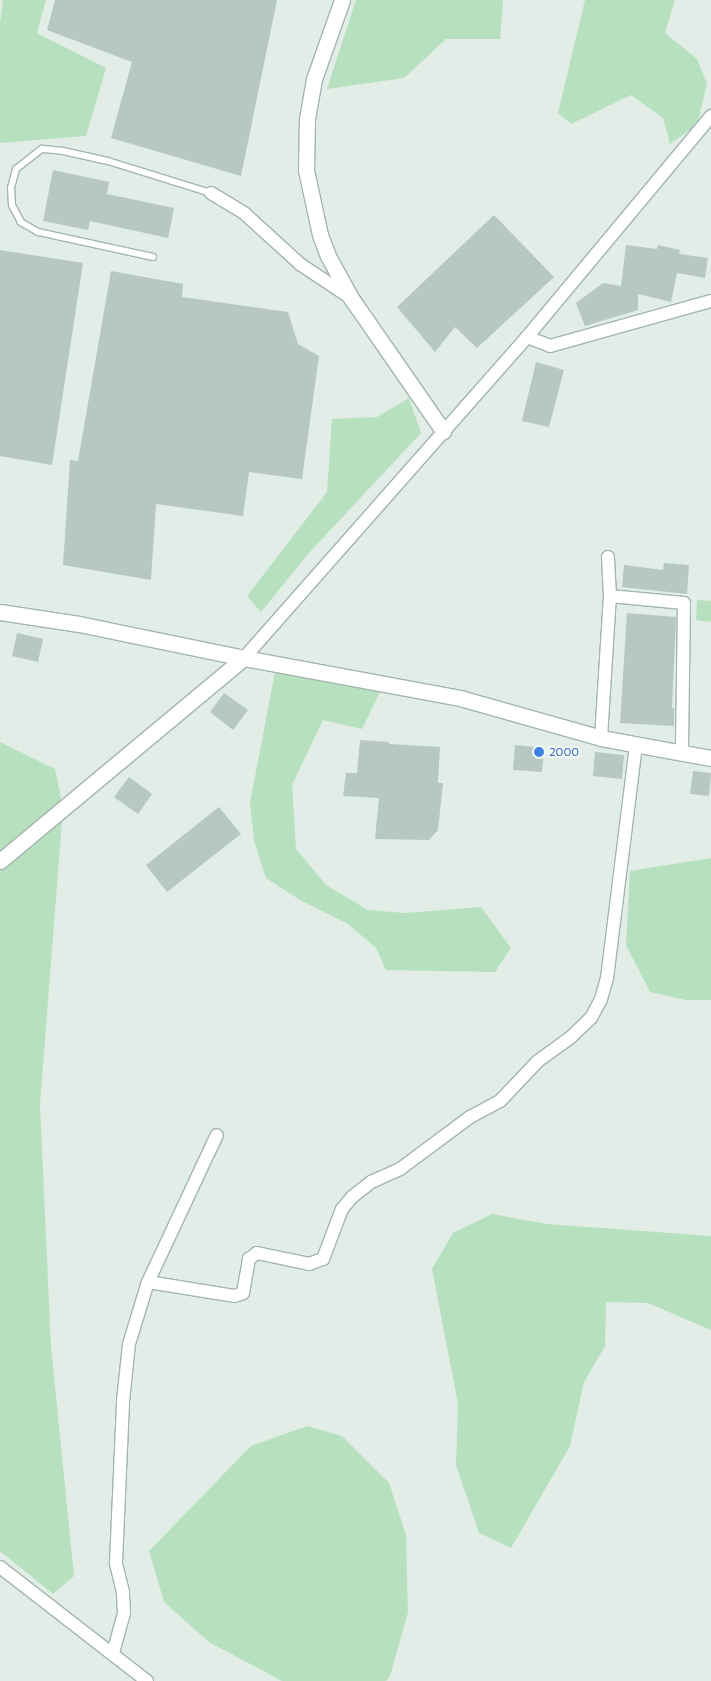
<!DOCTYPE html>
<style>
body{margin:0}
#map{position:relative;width:711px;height:1681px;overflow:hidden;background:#e1ede6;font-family:Commissioner,sans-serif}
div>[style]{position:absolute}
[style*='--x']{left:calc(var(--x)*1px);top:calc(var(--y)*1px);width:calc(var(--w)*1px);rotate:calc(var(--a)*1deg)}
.green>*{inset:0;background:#b7e1be}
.building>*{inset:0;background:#b6c8bf}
.roads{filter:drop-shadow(1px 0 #a3b6ad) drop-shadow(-1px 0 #a3b6ad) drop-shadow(0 1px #a3b6ad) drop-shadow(0 -1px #a3b6ad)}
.service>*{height:6px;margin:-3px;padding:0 3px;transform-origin:3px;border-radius:3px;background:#fff}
.minor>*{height:12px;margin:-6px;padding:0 6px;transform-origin:6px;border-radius:6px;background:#fff}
.tertiary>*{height:15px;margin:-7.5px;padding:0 7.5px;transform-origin:7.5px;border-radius:7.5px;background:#fff}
.dots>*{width:14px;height:14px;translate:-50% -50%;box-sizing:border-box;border:2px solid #f2f9f5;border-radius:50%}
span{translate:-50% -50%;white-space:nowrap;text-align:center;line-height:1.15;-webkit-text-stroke:4.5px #f2f9f5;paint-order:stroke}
.shop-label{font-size:12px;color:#366cbe}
.left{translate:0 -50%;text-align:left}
</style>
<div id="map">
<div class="green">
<div style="clip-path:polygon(3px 0,46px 0,37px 33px,106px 68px,86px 136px,0 143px,0 23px)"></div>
<div style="clip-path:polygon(356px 0,503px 0,500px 39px,446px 39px,404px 78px,327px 89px)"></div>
<div style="clip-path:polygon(585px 0,675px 0,665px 33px,697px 59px,707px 84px,697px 125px,670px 144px,663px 118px,631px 95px,571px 124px,558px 113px)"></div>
<div style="clip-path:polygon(409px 398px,421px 433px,308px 554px,261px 612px,247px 596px,327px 492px,332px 419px,377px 417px)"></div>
<div style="clip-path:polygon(697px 600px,711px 601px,711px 622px,696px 620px)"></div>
<div style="clip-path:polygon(275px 672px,380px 692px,362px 729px,323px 720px,292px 785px,296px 849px,326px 885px,368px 910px,405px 913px,481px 907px,511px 948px,495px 972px,386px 970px,376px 948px,348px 924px,300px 900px,266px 878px,254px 841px,250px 803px)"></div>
<div style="clip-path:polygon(0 742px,55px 769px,63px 808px,40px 1104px,51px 1347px,74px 1576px,53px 1594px,0 1551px)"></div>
<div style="clip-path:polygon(711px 858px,711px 1000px,686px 1000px,650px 992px,626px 945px,630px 871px)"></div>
<div style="clip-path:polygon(492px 1214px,547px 1224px,711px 1236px,711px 1330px,648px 1303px,606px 1302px,605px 1346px,584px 1382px,570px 1446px,511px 1548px,479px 1533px,456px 1465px,458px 1404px,432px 1269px,453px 1233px)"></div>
<div style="clip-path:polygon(307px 1426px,342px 1436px,389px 1483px,406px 1535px,408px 1612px,390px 1676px,386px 1681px,282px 1681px,209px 1642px,164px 1602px,149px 1551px,251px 1446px)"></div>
</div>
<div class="building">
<div style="clip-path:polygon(55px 0,277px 0,241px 176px,111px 138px,132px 62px,47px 30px)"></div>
<div style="clip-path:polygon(53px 170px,109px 182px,107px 194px,174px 208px,168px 238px,90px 221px,88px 230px,43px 221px)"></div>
<div style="clip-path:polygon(494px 215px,554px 277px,477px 348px,455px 327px,435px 352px,397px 307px)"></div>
<div style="clip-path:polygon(626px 245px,657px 249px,658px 245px,680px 250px,679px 254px,708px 258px,705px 278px,677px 273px,671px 302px,638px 294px,638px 310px,585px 326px,576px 303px,603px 283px,621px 286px)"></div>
<div style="clip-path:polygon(0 250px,83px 263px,52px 465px,0 456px)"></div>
<div style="clip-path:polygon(111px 271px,183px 284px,182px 297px,288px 312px,298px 344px,319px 356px,302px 479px,249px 472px,243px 516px,156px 504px,151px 580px,63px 565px,70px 460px,78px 461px)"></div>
<div style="clip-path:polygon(536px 362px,564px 370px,549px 427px,522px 421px)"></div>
<div style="clip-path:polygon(664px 563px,689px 565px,687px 594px,622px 587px,624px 565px,663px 570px)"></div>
<div style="clip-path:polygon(627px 613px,676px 617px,672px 708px,674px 708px,674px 726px,620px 723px)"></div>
<div style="clip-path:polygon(17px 633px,43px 639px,38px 662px,12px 656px)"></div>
<div style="clip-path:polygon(224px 693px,248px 710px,233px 730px,210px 712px)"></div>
<div style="clip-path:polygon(360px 740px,389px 742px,389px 744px,440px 747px,438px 783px,443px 783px,438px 830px,429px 840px,375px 839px,379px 798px,343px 796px,346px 773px,357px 773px)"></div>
<div style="clip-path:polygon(515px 745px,544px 748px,542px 772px,513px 770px)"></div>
<div style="clip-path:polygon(595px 752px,624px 755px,622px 779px,593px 776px)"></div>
<div style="clip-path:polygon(693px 771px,711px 773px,709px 796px,690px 794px)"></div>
<div style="clip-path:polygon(129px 777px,152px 794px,138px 814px,114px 797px)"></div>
<div style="clip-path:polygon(219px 807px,241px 834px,167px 892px,146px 865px)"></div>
</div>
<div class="roads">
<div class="service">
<div style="--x:153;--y:257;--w:118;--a:-167.7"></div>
<div style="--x:38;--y:232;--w:20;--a:-150"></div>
<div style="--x:21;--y:222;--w:19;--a:-118"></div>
<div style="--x:12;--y:205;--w:17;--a:-93"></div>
<div style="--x:11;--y:188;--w:20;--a:-75"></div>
<div style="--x:16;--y:169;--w:33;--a:-38"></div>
<div style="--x:42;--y:149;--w:21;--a:5"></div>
<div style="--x:63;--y:151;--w:46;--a:12.5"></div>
<div style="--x:108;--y:161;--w:108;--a:17.3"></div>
</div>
<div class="minor">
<div style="--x:211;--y:193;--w:39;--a:31"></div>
<div style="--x:244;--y:213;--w:76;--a:42.3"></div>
<div style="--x:300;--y:264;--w:61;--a:33.7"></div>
<div style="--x:527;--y:337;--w:25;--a:21"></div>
<div style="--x:550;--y:346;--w:167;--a:-15.6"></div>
<div style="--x:610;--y:596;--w:74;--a:5.4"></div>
<div style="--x:684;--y:603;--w:149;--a:90.8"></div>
<div style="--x:244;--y:658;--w:428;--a:-48.6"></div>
<div style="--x:527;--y:337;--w:288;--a:-50.2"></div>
<div style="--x:601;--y:738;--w:142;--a:-86.4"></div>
<div style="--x:610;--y:596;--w:39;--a:-93"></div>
<div style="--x:148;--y:1282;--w:87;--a:9.2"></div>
<div style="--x:234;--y:1296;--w:9;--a:-18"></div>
<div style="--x:243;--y:1293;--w:35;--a:-80"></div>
<div style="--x:249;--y:1259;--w:10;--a:-37"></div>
<div style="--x:257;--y:1253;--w:53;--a:11.9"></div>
<div style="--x:309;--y:1264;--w:15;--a:-20"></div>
<div style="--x:323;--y:1259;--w:53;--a:-69.2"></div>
<div style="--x:342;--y:1209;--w:16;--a:-50"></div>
<div style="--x:352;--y:1197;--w:24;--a:-38"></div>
<div style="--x:371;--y:1182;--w:32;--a:-24"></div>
<div style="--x:400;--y:1169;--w:87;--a:-36.6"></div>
<div style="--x:470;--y:1117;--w:34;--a:-28"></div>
<div style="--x:500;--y:1101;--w:55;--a:-46.5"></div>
<div style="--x:538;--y:1061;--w:39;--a:-36"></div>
<div style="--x:570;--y:1038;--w:29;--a:-44"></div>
<div style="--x:591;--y:1018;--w:21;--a:-62"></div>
<div style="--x:601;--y:999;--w:22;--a:-74"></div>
<div style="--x:607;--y:978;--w:234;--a:-82.9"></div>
<div style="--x:0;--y:1567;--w:186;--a:37.8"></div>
<div style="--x:113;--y:1653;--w:41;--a:-74.6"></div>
<div style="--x:124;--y:1613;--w:21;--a:-93"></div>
<div style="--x:123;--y:1592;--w:30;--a:-104"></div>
<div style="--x:116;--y:1563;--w:162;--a:-87.5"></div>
<div style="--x:123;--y:1401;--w:57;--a:-84"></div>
<div style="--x:129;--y:1344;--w:65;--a:-73"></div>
<div style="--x:148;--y:1282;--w:162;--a:-64.9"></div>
</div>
<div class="tertiary">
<div style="--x:342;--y:0;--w:84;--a:109.5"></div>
<div style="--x:314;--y:79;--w:40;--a:100"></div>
<div style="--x:307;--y:118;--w:52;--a:91.1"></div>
<div style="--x:306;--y:170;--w:66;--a:77.8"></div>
<div style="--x:320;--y:235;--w:22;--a:69"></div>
<div style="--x:328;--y:256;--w:48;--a:61.3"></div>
<div style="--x:351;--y:298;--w:162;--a:55.3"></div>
<div style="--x:0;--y:612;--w:80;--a:8.6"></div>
<div style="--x:79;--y:624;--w:168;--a:11.6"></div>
<div style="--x:244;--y:658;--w:220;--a:10.5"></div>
<div style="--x:460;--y:698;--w:147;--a:15.8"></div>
<div style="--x:601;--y:738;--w:112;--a:10.3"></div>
<div style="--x:0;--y:861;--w:317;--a:-39.8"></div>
</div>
</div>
<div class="dots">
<div style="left:539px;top:752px;background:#3f7fe0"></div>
</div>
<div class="shop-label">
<span class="left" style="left:549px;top:752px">2000</span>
</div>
</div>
